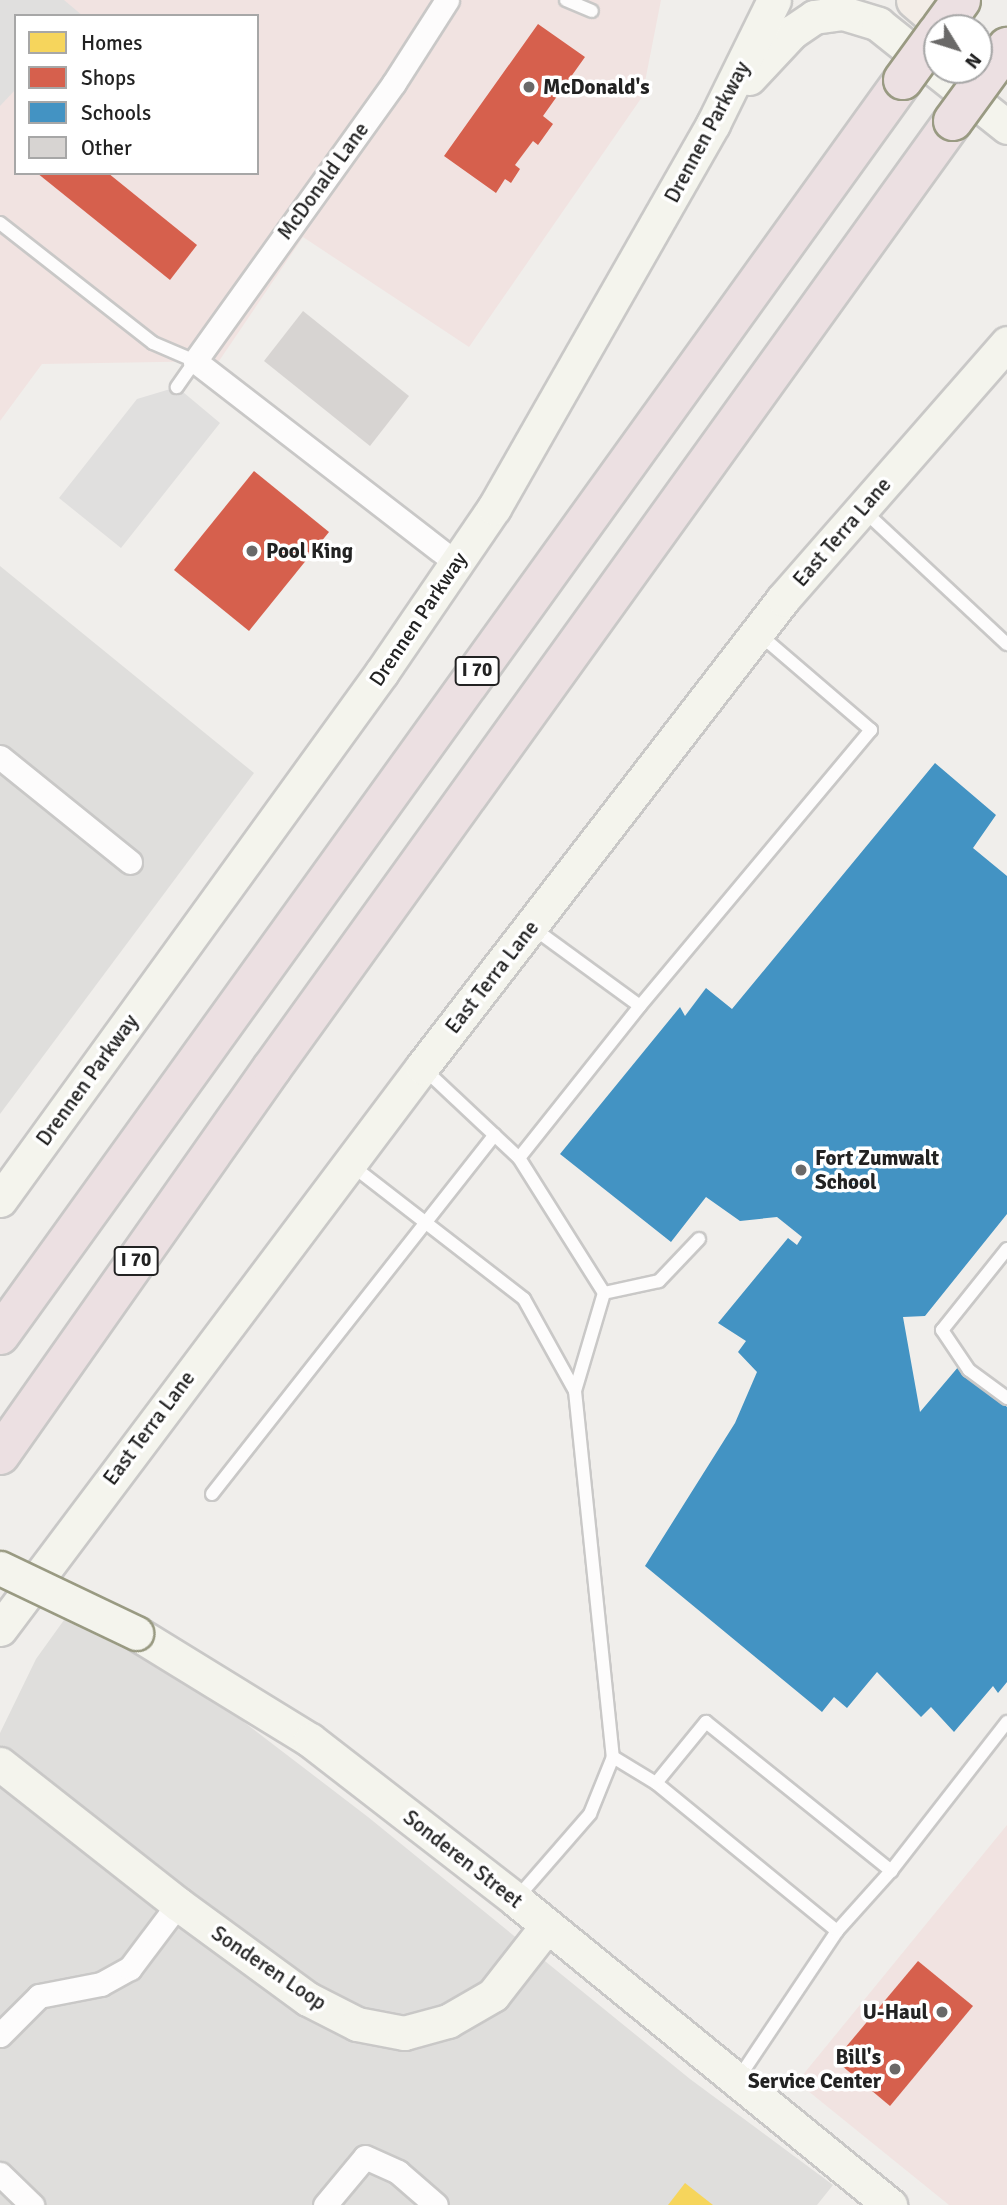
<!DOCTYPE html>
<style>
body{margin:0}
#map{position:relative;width:1007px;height:2205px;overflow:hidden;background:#f0eeeb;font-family:Signika,sans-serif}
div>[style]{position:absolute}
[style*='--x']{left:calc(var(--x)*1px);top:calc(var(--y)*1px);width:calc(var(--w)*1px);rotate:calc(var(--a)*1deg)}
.residential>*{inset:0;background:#dfdedc}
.commercial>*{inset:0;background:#f1e3e1}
.parking>*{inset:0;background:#e0dfde}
.homes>*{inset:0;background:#f6d55c}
.shops>*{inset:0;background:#d6604d}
.schools>*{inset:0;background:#4393c3}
.building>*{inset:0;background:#d7d4d2}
.roads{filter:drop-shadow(2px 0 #c9c8c7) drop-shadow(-2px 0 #c9c8c7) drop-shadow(0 2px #c9c8c7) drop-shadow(0 -2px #c9c8c7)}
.lane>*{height:12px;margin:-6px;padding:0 6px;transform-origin:6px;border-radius:6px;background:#fdfcfc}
.street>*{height:23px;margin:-11.5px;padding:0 11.5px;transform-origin:11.5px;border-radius:11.5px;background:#fdfcfc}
.secondary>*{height:33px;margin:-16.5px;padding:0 16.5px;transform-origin:16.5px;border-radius:16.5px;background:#f4f4ed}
.primary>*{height:37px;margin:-18.5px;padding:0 18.5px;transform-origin:18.5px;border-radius:18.5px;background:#f3ede7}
.highway>*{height:38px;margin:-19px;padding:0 19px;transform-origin:19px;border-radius:19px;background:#ece0e2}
.bridges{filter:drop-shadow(2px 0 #999a82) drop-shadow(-2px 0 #999a82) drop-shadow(0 2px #999a82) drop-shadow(0 -2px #999a82)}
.secondary-bridge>*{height:33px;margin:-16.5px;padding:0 16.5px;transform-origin:16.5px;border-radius:16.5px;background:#f4f4ed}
.highway-bridge>*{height:38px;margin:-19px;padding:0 19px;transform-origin:19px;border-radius:19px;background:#ece0e2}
.dots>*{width:19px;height:19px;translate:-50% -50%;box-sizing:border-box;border:4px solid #fff;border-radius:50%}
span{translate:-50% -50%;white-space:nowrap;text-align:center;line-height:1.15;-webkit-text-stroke:7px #fff;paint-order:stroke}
.shield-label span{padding:2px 5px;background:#fff;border:2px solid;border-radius:5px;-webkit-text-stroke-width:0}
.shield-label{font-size:19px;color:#222;font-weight:700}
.poi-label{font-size:21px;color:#222;font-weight:700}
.left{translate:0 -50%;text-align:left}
.right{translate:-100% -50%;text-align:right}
.street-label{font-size:21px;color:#222}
.legend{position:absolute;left:14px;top:14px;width:245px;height:161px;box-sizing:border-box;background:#fff;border:2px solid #a7a7a7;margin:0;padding:9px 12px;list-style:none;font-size:21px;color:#222}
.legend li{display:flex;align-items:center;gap:14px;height:35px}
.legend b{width:35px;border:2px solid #a7a7a7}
.north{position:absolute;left:923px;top:14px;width:70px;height:70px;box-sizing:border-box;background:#fff;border:2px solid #a7a7a7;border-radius:50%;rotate:128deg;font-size:19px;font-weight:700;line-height:28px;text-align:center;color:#222}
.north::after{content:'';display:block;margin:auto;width:24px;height:32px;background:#6a6968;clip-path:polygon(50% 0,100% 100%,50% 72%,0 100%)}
</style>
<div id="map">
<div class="residential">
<div style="clip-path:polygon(0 566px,254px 773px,0 1114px)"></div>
<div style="clip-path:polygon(64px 1620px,142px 1657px,227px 1709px,368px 1817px,690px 2079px,833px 2185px,817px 2205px,0 2205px,0 1733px,36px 1659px)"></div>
</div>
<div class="commercial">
<div style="clip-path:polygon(evenodd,0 0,661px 0,642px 97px,469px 347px,303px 237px,219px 361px,42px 364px,0 421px,0 0,16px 16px,257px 16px,257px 173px,16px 173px,16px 16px)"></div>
<div style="clip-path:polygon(1007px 1825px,1007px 2205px,949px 2205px,797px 2082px)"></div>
</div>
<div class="parking">
<div style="clip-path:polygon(0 0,64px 0,83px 16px,16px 16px,16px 89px,0 106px)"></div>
<div style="clip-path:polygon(177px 387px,220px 423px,121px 548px,59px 498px,137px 399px)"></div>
</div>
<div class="homes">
<div style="clip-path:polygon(685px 2183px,713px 2205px,668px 2205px)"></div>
</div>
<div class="shops">
<div style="clip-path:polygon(538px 24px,585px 57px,543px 116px,553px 124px,538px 145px,533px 141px,515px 165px,520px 169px,511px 183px,505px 179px,496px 193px,444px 156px)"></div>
<div style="clip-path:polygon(37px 173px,108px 173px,197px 245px,170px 280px)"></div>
<div style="clip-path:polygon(254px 471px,329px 532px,249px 631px,174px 570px)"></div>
<div style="clip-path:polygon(918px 1961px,973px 2006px,890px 2106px,835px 2060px)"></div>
</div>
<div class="schools">
<div style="clip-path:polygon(935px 763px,996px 815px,973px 848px,1007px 876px,1007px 1214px,925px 1316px,903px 1317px,920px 1412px,959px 1366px,1007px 1407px,1007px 1682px,998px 1693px,993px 1686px,954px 1732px,931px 1707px,921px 1717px,877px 1672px,847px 1708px,834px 1697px,822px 1712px,645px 1566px,735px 1423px,757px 1372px,738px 1352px,746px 1341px,718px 1323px,788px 1238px,797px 1245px,802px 1237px,777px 1217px,740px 1221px,706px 1197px,671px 1242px,560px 1154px,680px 1007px,685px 1016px,706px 988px,732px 1009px)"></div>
</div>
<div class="building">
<div style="clip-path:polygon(303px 311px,409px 396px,370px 446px,264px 361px)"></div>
</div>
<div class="roads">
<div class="lane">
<div style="--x:566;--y:0;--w:28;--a:23"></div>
<div style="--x:0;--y:223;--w:194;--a:38.1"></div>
<div style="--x:153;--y:343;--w:46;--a:23.2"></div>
<div style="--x:195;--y:361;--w:32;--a:125"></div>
<div style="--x:862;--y:509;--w:198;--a:43"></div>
<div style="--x:533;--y:928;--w:132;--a:36.1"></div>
<div style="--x:422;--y:1067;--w:133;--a:43.2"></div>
<div style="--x:519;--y:1158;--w:160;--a:57.8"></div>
<div style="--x:604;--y:1293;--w:102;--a:106.5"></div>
<div style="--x:519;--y:1158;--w:194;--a:-51.5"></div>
<div style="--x:640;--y:1006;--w:360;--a:-50.1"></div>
<div style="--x:871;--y:730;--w:149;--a:-139.4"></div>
<div style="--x:350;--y:1164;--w:220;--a:37.8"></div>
<div style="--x:524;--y:1299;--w:105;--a:61"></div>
<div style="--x:575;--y:1391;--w:368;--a:84.1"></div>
<div style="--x:613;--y:1757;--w:61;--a:112"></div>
<div style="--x:590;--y:1814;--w:113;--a:131"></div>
<div style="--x:1007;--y:1249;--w:104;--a:128.7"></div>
<div style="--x:942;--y:1330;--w:48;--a:56"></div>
<div style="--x:969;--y:1370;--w:47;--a:36.4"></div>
<div style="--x:604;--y:1293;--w:56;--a:-12.3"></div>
<div style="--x:659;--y:1281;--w:58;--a:-46.4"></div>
<div style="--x:212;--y:1494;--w:457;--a:-51.8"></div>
<div style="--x:613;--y:1757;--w:50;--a:31.2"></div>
<div style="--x:656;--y:1783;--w:234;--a:39.3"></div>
<div style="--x:656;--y:1783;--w:79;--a:-50.7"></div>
<div style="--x:706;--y:1722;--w:238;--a:38.8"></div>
<div style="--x:738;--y:2079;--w:178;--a:-56.2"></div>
<div style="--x:837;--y:1931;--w:81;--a:-48"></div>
<div style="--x:891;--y:1871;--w:189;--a:-52.1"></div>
</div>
<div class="street">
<div style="--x:447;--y:0;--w:98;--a:122.6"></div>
<div style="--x:394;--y:83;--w:342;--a:125.6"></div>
<div style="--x:195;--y:361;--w:330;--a:37.7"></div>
<div style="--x:0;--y:757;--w:167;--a:38.9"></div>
<div style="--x:0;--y:2035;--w:55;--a:-45"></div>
<div style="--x:39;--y:1996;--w:63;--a:-11"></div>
<div style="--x:101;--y:1984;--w:33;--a:-29"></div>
<div style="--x:130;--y:1968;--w:80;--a:-53.1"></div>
<div style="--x:0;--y:2174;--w:45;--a:44.1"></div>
<div style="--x:325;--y:2205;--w:62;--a:-50.2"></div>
<div style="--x:365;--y:2157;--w:36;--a:24"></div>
<div style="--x:398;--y:2172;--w:50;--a:41"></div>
</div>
<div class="secondary">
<div style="--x:749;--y:78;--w:63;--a:-46.9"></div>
<div style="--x:792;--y:32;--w:27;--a:-34"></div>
<div style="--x:814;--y:17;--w:29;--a:-8"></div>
<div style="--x:843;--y:13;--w:37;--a:17"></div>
<div style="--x:878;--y:24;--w:165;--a:38.6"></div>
<div style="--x:0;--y:1200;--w:652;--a:-54.11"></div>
<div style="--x:382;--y:672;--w:199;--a:-55.7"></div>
<div style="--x:494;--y:508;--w:442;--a:-60.3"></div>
<div style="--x:713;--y:124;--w:138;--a:-63.8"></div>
<div style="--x:0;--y:1629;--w:703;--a:-53.1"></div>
<div style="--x:422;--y:1067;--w:591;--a:-52.35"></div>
<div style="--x:783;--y:599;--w:340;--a:-48.8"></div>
<div style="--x:136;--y:1633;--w:204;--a:31.6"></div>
<div style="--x:310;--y:1740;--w:261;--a:37.8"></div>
<div style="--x:516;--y:1900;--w:483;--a:39.2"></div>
<div style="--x:0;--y:1764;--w:226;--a:38.2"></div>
<div style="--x:178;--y:1904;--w:161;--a:36.2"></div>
<div style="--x:308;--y:1999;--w:55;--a:27"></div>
<div style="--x:357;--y:2024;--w:48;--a:10.8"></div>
<div style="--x:404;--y:2033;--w:46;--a:-15.3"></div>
<div style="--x:448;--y:2021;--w:52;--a:-30"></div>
<div style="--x:493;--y:1995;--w:88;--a:-52"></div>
</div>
<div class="primary">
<div style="--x:915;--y:0;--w:43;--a:40.3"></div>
</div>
<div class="highway">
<div style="--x:0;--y:1335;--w:1546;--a:-54.26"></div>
<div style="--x:0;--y:1455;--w:473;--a:-54.9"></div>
<div style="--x:272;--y:1068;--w:1166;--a:-54.28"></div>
</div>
</div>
<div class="bridges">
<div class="secondary-bridge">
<div style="--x:0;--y:1568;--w:151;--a:25.5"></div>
</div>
<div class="highway-bridge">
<div style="--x:941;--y:28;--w:34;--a:-54"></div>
<div style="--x:903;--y:80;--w:58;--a:-54.1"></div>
<div style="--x:953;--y:121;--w:92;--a:-53.9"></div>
</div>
</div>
<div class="dots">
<div style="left:529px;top:87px;background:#6a6968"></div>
<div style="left:252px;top:551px;background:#6a6968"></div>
<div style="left:801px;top:1170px;background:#6a6968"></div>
<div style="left:942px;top:2012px;background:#6a6968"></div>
<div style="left:895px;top:2069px;background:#6a6968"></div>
</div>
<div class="shield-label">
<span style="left:477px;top:671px">I 70</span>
<span style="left:136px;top:1261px">I 70</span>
</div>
<div class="poi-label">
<span class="left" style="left:543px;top:87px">McDonald's</span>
<span class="left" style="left:266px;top:551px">Pool King</span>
<span class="left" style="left:815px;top:1170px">Fort Zumwalt<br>School</span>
<span class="right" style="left:928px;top:2012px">U-Haul</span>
<span class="right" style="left:881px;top:2069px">Bill's<br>Service Center</span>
</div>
<div class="street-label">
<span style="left:707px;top:132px;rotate:-62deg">Drennen Parkway</span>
<span style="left:323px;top:181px;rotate:-54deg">McDonald Lane</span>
<span style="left:842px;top:532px;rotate:-49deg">East Terra Lane</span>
<span style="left:418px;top:619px;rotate:-56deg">Drennen Parkway</span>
<span style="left:492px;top:977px;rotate:-52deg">East Terra Lane</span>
<span style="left:87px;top:1080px;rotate:-54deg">Drennen Parkway</span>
<span style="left:149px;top:1428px;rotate:-53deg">East Terra Lane</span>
<span style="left:463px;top:1859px;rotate:38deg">Sonderen Street</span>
<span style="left:269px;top:1968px;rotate:34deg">Sonderen Loop</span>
</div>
<ul class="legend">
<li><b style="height:19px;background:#f6d55c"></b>Homes</li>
<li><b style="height:19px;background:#d6604d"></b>Shops</li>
<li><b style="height:19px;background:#4393c3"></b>Schools</li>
<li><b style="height:19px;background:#d7d4d2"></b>Other</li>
</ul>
<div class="north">N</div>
</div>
